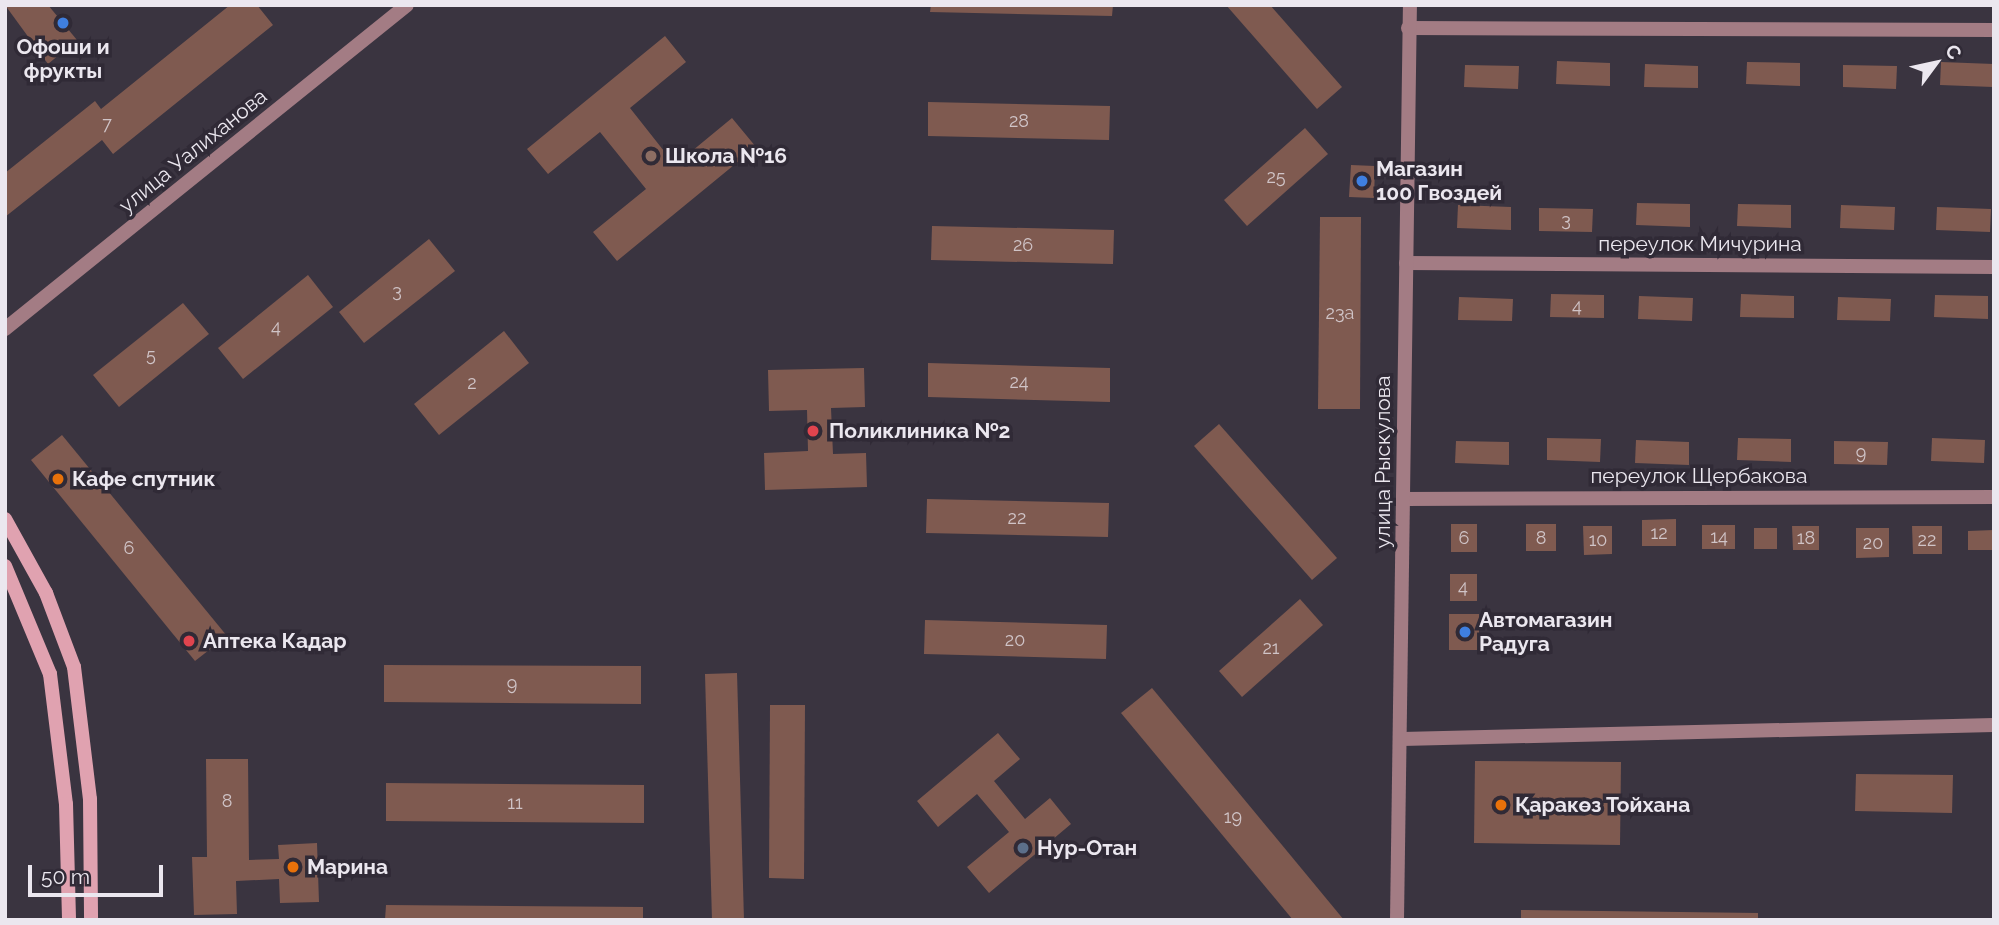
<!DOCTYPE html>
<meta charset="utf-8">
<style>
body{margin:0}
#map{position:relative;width:1999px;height:925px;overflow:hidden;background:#3a3440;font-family:Raleway,sans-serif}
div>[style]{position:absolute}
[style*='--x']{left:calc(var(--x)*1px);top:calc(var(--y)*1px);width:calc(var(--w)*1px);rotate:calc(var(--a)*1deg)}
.building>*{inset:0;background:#7f5a50}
.minor>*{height:14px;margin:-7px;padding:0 7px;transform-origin:7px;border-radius:7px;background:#a37c84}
.tertiary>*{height:14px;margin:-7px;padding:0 7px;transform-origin:7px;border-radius:7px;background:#a37c84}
.secondary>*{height:14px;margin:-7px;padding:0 7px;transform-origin:7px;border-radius:7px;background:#e0a2b0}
.dots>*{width:19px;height:19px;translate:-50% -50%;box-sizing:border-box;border:4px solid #302a36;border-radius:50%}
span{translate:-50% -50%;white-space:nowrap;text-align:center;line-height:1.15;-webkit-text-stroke:7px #302a36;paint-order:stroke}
.number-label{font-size:18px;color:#d0c4c7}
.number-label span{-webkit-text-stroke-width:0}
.poi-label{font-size:21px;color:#ebe7ef;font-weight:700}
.left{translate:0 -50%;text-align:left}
.street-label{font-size:21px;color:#ebe7ef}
.frame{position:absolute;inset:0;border:7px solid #ebe7ef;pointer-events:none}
.north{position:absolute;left:1901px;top:28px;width:70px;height:70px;-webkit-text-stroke:5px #302a36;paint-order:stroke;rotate:57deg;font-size:19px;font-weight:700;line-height:28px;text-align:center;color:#ebe7ef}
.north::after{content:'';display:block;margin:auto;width:24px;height:32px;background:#ebe7ef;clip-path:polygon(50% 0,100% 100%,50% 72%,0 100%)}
.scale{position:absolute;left:28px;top:865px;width:135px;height:32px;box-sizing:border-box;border:4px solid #ebe7ef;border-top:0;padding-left:9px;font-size:21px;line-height:24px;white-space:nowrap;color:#ebe7ef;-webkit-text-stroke:5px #302a36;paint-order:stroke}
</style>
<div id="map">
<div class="building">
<div style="clip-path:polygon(5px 5px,48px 5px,77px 40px,48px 64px)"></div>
<div style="clip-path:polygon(230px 5px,257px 5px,273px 25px,113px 154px,102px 140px,5px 217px,5px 173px,95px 101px,101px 109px)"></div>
<div style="clip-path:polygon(931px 5px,1113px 5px,1112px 16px,930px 12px)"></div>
<div style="clip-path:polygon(1226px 5px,1270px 5px,1342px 87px,1317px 109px)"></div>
<div style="clip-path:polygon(665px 36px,686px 62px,630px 108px,675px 165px,732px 118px,756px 147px,617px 261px,593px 232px,646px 189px,600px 132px,548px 174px,527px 149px)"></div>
<div style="clip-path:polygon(1557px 61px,1610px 63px,1610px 86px,1556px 84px)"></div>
<div style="clip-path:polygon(1747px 62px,1800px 63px,1800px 86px,1746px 84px)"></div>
<div style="clip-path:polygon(1941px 62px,1994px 64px,1993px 87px,1940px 85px)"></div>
<div style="clip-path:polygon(1645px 64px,1698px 66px,1698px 88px,1644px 87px)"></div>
<div style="clip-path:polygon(1465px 65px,1519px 66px,1518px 89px,1464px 87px)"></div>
<div style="clip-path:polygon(1843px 65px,1897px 66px,1896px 89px,1843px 87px)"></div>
<div style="clip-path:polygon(928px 102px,1110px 106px,1109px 140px,928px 136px)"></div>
<div style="clip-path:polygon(1305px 128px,1328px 154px,1247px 226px,1224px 200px)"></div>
<div style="clip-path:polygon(1351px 165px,1375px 166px,1374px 198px,1349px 197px)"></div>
<div style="clip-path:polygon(1637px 203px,1690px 204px,1690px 227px,1636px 225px)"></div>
<div style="clip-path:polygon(1738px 204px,1791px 205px,1791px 228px,1737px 226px)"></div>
<div style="clip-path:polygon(1458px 205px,1511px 207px,1511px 230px,1457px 228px)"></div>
<div style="clip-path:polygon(1841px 205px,1895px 207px,1894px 230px,1840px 228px)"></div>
<div style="clip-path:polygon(1937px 207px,1991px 209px,1990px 232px,1936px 230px)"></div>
<div style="clip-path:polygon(1539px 208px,1593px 209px,1592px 232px,1539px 231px)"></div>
<div style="clip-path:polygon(1320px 217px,1361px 217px,1360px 409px,1318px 409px)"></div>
<div style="clip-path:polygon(932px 226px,1114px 230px,1113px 264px,931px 260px)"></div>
<div style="clip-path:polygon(429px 239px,455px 271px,364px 343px,339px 312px)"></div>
<div style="clip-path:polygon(308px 275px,333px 307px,243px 379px,218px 348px)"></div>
<div style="clip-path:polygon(1551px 294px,1604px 295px,1604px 318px,1550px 317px)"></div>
<div style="clip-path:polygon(1741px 294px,1794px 296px,1794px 318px,1740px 317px)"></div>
<div style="clip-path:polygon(1935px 295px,1988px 296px,1988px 319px,1934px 317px)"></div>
<div style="clip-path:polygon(1639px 296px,1693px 298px,1692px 321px,1638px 319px)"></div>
<div style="clip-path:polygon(1459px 297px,1513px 299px,1512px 321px,1458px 320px)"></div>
<div style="clip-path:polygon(1838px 297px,1891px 299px,1890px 321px,1837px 320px)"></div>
<div style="clip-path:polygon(183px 303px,209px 334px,119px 407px,93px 375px)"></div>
<div style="clip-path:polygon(504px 331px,529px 363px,439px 435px,414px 404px)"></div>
<div style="clip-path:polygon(928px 363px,1110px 368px,1110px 402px,928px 397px)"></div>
<div style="clip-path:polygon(864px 368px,865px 407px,831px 408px,833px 454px,866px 453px,867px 487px,765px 490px,764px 453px,808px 451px,807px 410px,769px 411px,768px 370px)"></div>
<div style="clip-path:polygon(1219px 424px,1337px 558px,1312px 580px,1194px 446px)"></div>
<div style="clip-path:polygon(62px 435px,227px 636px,195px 661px,31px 460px)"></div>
<div style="clip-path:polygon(1547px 438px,1601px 439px,1600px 462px,1547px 460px)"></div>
<div style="clip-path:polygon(1738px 438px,1791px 439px,1791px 462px,1737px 460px)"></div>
<div style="clip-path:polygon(1932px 438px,1985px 440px,1984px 463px,1931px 461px)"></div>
<div style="clip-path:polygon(1636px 440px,1689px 442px,1689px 465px,1635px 463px)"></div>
<div style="clip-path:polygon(1456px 441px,1509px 442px,1509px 465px,1455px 463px)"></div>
<div style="clip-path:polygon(1834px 441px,1888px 442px,1887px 465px,1834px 464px)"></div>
<div style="clip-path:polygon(927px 499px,1109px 503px,1108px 537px,926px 533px)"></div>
<div style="clip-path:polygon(1676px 519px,1676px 546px,1642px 546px,1642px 520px)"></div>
<div style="clip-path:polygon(1451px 524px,1477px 524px,1477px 552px,1451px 552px)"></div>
<div style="clip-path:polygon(1526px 524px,1556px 524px,1556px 551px,1526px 551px)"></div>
<div style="clip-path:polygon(1702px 525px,1735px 525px,1735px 549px,1702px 549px)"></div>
<div style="clip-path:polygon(1583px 526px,1612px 526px,1612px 554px,1584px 555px)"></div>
<div style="clip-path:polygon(1792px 526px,1819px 526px,1819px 550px,1793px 550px)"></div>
<div style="clip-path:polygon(1912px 526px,1942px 526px,1942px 554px,1913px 554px)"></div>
<div style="clip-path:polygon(1754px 528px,1777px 528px,1777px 549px,1754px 549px)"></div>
<div style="clip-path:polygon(1856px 528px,1889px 528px,1889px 557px,1856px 558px)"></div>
<div style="clip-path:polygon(1994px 530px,1994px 550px,1968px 550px,1968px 531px)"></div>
<div style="clip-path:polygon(1450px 574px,1477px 574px,1477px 601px,1450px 601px)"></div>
<div style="clip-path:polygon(1300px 599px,1323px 625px,1242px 697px,1219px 671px)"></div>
<div style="clip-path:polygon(1449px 614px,1479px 614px,1479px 650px,1449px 650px)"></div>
<div style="clip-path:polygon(925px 620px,1107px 625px,1106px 659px,924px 654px)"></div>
<div style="clip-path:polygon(384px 665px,641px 666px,641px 704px,384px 702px)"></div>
<div style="clip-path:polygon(737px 673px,744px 920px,712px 920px,705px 674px)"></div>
<div style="clip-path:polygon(1152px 688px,1344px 920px,1293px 920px,1121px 713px)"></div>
<div style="clip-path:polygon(770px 705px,805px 705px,804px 879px,769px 878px)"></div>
<div style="clip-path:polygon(998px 733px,1020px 759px,994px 781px,1025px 819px,1050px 798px,1071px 824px,989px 893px,967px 867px,1009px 832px,977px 794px,938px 827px,917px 801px)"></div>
<div style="clip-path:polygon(206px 759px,248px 759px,249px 860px,279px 859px,278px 845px,317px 843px,319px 902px,280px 903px,279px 879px,236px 881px,237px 914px,194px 915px,192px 857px,207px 857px)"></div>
<div style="clip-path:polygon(1475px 761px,1621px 762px,1620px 845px,1474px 843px)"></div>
<div style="clip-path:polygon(1856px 774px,1953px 775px,1952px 813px,1855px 811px)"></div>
<div style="clip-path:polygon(386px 783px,644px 785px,644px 823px,386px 821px)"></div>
<div style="clip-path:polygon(386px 905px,643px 907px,643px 920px,385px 920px)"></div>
<div style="clip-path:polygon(1521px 910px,1758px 913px,1758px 920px,1521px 920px)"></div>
</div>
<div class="minor">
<div style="--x:1408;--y:28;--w:586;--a:0.2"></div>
<div style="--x:1406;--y:263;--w:588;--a:0.39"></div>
<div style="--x:1404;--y:499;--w:590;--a:-0.19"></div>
<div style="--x:1402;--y:739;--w:592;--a:-1.35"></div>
</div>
<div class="tertiary">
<div style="--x:5;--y:329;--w:516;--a:-38.87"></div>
<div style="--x:1397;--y:920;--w:915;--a:-89.19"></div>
</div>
<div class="secondary">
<div style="--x:5;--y:519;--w:85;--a:61"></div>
<div style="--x:46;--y:593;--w:79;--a:69.3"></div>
<div style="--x:74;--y:667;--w:133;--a:83.1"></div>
<div style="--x:90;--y:799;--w:121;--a:89.5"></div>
<div style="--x:5;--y:566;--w:117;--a:67.4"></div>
<div style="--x:50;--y:674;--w:131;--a:83"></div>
<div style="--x:66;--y:804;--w:116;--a:88.5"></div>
</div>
<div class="dots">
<div style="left:63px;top:23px;background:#3f7fe0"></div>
<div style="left:651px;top:156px;background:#8d6e63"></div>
<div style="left:1362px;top:181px;background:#3f7fe0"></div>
<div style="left:813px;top:431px;background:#e0444e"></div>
<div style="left:58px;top:479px;background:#e8710a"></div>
<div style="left:1465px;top:632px;background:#3f7fe0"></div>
<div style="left:189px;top:641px;background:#e0444e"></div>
<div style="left:1501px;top:805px;background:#e8710a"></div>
<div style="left:1023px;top:848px;background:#5c6f8a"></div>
<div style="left:293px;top:867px;background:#e8710a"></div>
</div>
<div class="number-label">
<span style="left:1019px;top:121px">28</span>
<span style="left:107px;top:124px">7</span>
<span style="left:1276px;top:177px">25</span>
<span style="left:1566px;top:220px">3</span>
<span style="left:1023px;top:245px">26</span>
<span style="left:397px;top:291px">3</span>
<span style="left:1577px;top:306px">4</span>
<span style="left:1340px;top:313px">23а</span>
<span style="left:276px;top:327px">4</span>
<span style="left:151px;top:355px">5</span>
<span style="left:1019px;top:382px">24</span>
<span style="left:472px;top:383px">2</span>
<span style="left:1861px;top:453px">9</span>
<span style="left:1017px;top:518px">22</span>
<span style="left:1659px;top:533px">12</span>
<span style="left:1719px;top:537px">14</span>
<span style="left:1464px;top:538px">6</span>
<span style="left:1541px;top:538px">8</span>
<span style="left:1806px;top:538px">18</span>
<span style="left:1598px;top:540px">10</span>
<span style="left:1927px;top:540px">22</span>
<span style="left:1873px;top:543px">20</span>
<span style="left:129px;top:548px">6</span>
<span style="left:1463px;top:587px">4</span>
<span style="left:1015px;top:640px">20</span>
<span style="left:1271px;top:648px">21</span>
<span style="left:512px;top:684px">9</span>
<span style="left:227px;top:801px">8</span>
<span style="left:515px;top:803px">11</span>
<span style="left:1233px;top:817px">19</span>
</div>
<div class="poi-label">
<span style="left:63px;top:59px">Офоши и<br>фрукты</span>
<span class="left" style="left:665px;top:156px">Школа №16</span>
<span class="left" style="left:1376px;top:181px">Магазин<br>100 Гвоздей</span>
<span class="left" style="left:829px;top:431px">Поликлиника №2</span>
<span class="left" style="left:72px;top:479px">Кафе спутник</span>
<span class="left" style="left:1479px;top:632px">Автомагазин<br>Радуга</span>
<span class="left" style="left:203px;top:641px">Аптека Кадар</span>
<span class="left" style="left:1515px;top:805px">Қаракөз Тойхана</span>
<span class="left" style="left:1037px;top:848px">Нур-Отан</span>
<span class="left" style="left:307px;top:867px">Марина</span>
</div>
<div class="street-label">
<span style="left:193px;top:151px;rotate:-39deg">улица Уалиханова</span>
<span style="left:1700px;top:244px">переулок Мичурина</span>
<span style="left:1383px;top:462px;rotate:-90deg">улица Рыскулова</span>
<span style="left:1699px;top:476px">переулок Щербакова</span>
</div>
<div class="frame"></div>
<div class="north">С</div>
<div class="scale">50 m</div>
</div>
